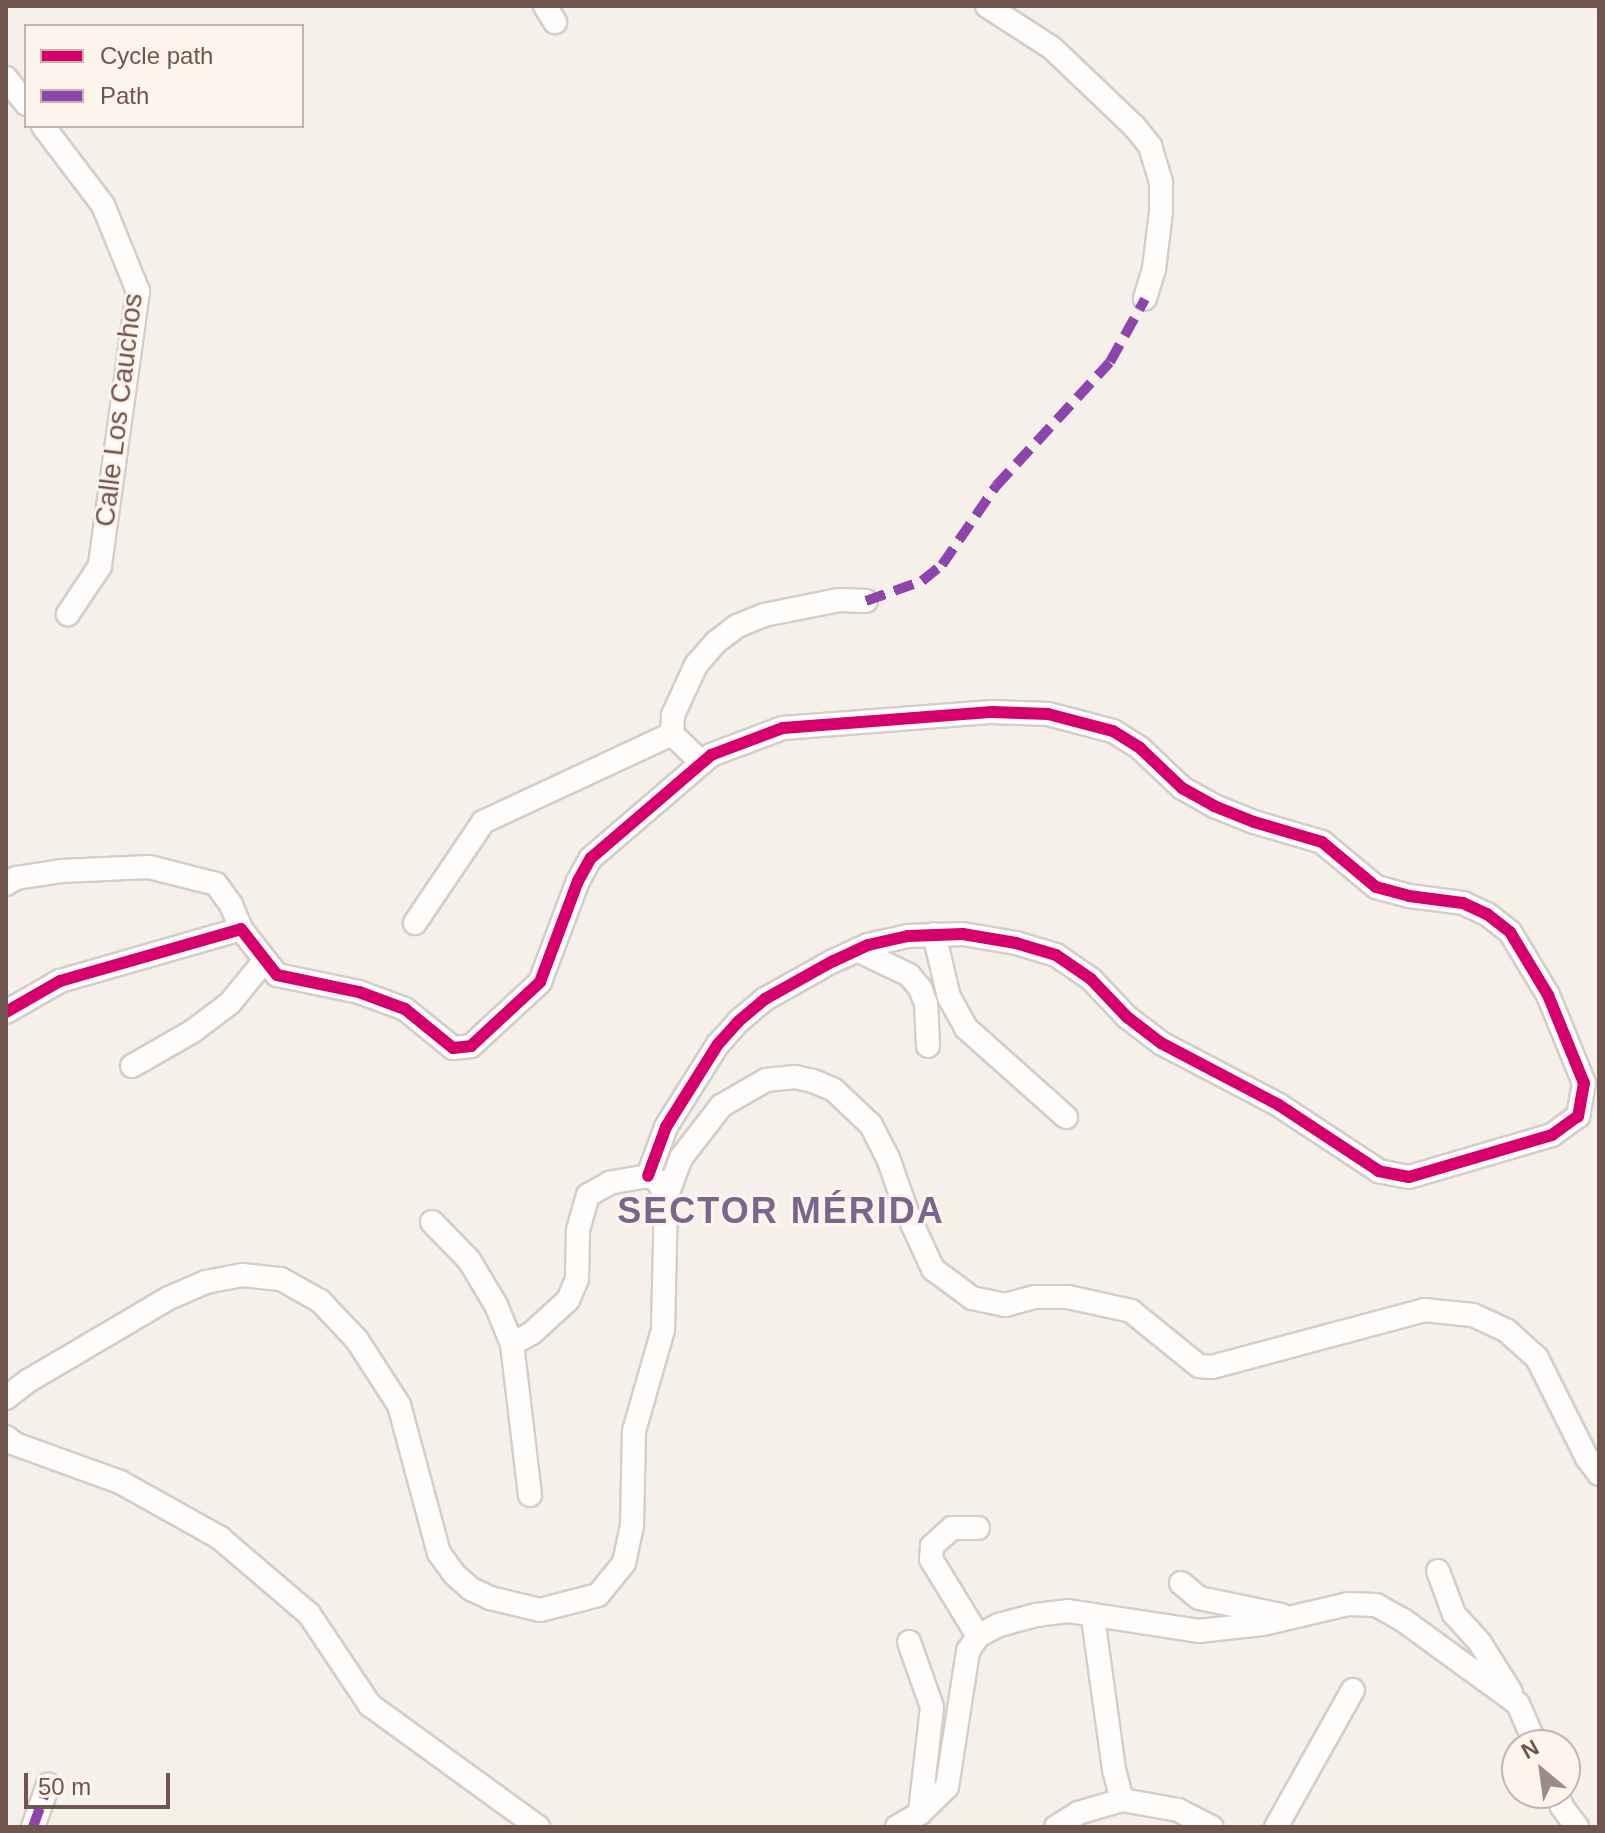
<!DOCTYPE html>
<meta charset="utf-8">
<style>
body{margin:0}
#map{position:relative;width:1605px;height:1833px;overflow:hidden;background:#f6f0ea;font-family:Arial,sans-serif}
div>[style]{position:absolute}
[style*='--x']{left:calc(var(--x)*1px);top:calc(var(--y)*1px);width:calc(var(--w)*1px);rotate:calc(var(--a)*1deg)}
.roads{filter:drop-shadow(2px 0 #d5cdc9) drop-shadow(-2px 0 #d5cdc9) drop-shadow(0 2px #d5cdc9) drop-shadow(0 -2px #d5cdc9)}
.minor>*{height:22px;margin:-11px;padding:0 11px;transform-origin:11px;border-radius:11px;background:#fefdfc}
.quiet>*{height:10px;margin-top:-5px;transform-origin:0;background:repeating-linear-gradient(90deg,#8e44ad 0 20px,transparent 0 30px)}
.cycleway>*{height:12px;margin:-6px;padding:0 6px;transform-origin:6px;border-radius:6px;background:#d6006c}
span{translate:-50% -50%;white-space:nowrap;text-align:center;line-height:1.15;-webkit-text-stroke:6px #fdf4ec;paint-order:stroke}
.street-label{font-size:28px;color:#70554e}
.district-label{font-size:36px;color:#7a668c;font-weight:700;letter-spacing:2px}
.frame{position:absolute;inset:0;border:8px solid #70554e;pointer-events:none}
.legend{position:absolute;left:24px;top:24px;width:280px;height:104px;box-sizing:border-box;background:#fdf4ec;border:2px solid #c5b4ad;margin:0;padding:10px 14px;list-style:none;font-size:24px;color:#70554e}
.legend li{display:flex;align-items:center;gap:16px;height:40px}
.legend b{width:40px;border:2px solid #c5b4ad}
.north{position:absolute;left:1501px;top:1729px;width:80px;height:80px;box-sizing:border-box;background:#fdf4ec;border:2px solid #c5b4ad;border-radius:50%;rotate:331deg;font-size:22px;font-weight:700;line-height:32px;text-align:center;color:#70554e}
.north::after{content:'';display:block;margin:auto;width:28px;height:36px;background:#9f8b85;clip-path:polygon(50% 0,100% 100%,50% 72%,0 100%)}
.scale{position:absolute;left:24px;top:1773px;width:146px;height:36px;box-sizing:border-box;border:4px solid #70554e;border-top:0;padding-left:10px;font-size:24px;line-height:28px;white-space:nowrap;color:#70554e;-webkit-text-stroke:6px #fdf4ec;paint-order:stroke}
</style>
<div id="map">
<div class="roads">
<div class="minor">
<div style="--x:545;--y:6;--w:19;--a:58"></div>
<div style="--x:987;--y:6;--w:77;--a:32.9"></div>
<div style="--x:1052;--y:48;--w:113;--a:43.6"></div>
<div style="--x:1134;--y:126;--w:26;--a:51"></div>
<div style="--x:1150;--y:146;--w:39;--a:73"></div>
<div style="--x:1161;--y:183;--w:29;--a:90"></div>
<div style="--x:1161;--y:212;--w:57;--a:97"></div>
<div style="--x:1154;--y:269;--w:31;--a:107"></div>
<div style="--x:6;--y:78;--w:33;--a:52"></div>
<div style="--x:43;--y:126;--w:99;--a:52.8"></div>
<div style="--x:103;--y:205;--w:93;--a:67.9"></div>
<div style="--x:138;--y:291;--w:278;--a:97.9"></div>
<div style="--x:100;--y:566;--w:58;--a:123.7"></div>
<div style="--x:701;--y:762;--w:40;--a:-136"></div>
<div style="--x:672;--y:734;--w:19;--a:-87"></div>
<div style="--x:673;--y:715;--w:55;--a:-65.3"></div>
<div style="--x:696;--y:665;--w:30;--a:-49"></div>
<div style="--x:716;--y:642;--w:26;--a:-37"></div>
<div style="--x:737;--y:626;--w:29;--a:-22"></div>
<div style="--x:764;--y:615;--w:76;--a:-11.3"></div>
<div style="--x:839;--y:600;--w:27;--a:2"></div>
<div style="--x:6;--y:884;--w:12;--a:-31"></div>
<div style="--x:16;--y:878;--w:47;--a:-8.7"></div>
<div style="--x:62;--y:871;--w:87;--a:-2.6"></div>
<div style="--x:149;--y:867;--w:69;--a:14.2"></div>
<div style="--x:216;--y:884;--w:26;--a:54"></div>
<div style="--x:231;--y:905;--w:26;--a:67"></div>
<div style="--x:415;--y:923;--w:122;--a:-56"></div>
<div style="--x:483;--y:822;--w:208;--a:-25"></div>
<div style="--x:934;--y:934;--w:65;--a:76.6"></div>
<div style="--x:949;--y:997;--w:35;--a:61"></div>
<div style="--x:966;--y:1028;--w:134;--a:41.7"></div>
<div style="--x:857;--y:950;--w:58;--a:25.7"></div>
<div style="--x:909;--y:975;--w:17;--a:50"></div>
<div style="--x:920;--y:988;--w:17;--a:69"></div>
<div style="--x:926;--y:1004;--w:42;--a:87.3"></div>
<div style="--x:6;--y:1012;--w:62;--a:-29.9"></div>
<div style="--x:60;--y:981;--w:188;--a:-16"></div>
<div style="--x:241;--y:929;--w:58;--a:52"></div>
<div style="--x:277;--y:975;--w:84;--a:11.7"></div>
<div style="--x:359;--y:992;--w:49;--a:20.3"></div>
<div style="--x:405;--y:1009;--w:62;--a:39.1"></div>
<div style="--x:453;--y:1048;--w:18;--a:-6"></div>
<div style="--x:471;--y:1046;--w:94;--a:-42.8"></div>
<div style="--x:540;--y:982;--w:108;--a:-69.4"></div>
<div style="--x:578;--y:881;--w:26;--a:-61"></div>
<div style="--x:591;--y:858;--w:158;--a:-40.6"></div>
<div style="--x:711;--y:755;--w:77;--a:-20.6"></div>
<div style="--x:783;--y:728;--w:210;--a:-4.4"></div>
<div style="--x:992;--y:712;--w:56;--a:2"></div>
<div style="--x:1048;--y:714;--w:67;--a:14.7"></div>
<div style="--x:1113;--y:731;--w:32;--a:32"></div>
<div style="--x:1140;--y:748;--w:58;--a:43.6"></div>
<div style="--x:1182;--y:788;--w:37;--a:29"></div>
<div style="--x:1214;--y:806;--w:43;--a:21.8"></div>
<div style="--x:1254;--y:822;--w:71;--a:16.4"></div>
<div style="--x:1322;--y:842;--w:70;--a:39.8"></div>
<div style="--x:1376;--y:887;--w:34;--a:15"></div>
<div style="--x:1409;--y:896;--w:54;--a:7.4"></div>
<div style="--x:1463;--y:903;--w:26;--a:25"></div>
<div style="--x:1487;--y:914;--w:29;--a:38"></div>
<div style="--x:1510;--y:932;--w:74;--a:58.9"></div>
<div style="--x:1548;--y:995;--w:95;--a:67.8"></div>
<div style="--x:1584;--y:1083;--w:34;--a:100"></div>
<div style="--x:1578;--y:1116;--w:32;--a:144"></div>
<div style="--x:1552;--y:1135;--w:149;--a:163.6"></div>
<div style="--x:1409;--y:1177;--w:31;--a:-169"></div>
<div style="--x:1379;--y:1171;--w:120;--a:-146.6"></div>
<div style="--x:1279;--y:1105;--w:133;--a:-152.3"></div>
<div style="--x:1161;--y:1043;--w:43;--a:-142.6"></div>
<div style="--x:1127;--y:1017;--w:52;--a:-133.5"></div>
<div style="--x:1091;--y:979;--w:42;--a:-145.6"></div>
<div style="--x:1056;--y:955;--w:42;--a:-163.3"></div>
<div style="--x:1016;--y:943;--w:54;--a:-170.4"></div>
<div style="--x:963;--y:934;--w:55;--a:177.9"></div>
<div style="--x:908;--y:936;--w:41;--a:167.3"></div>
<div style="--x:868;--y:945;--w:38;--a:155"></div>
<div style="--x:833;--y:961;--w:78;--a:150.8"></div>
<div style="--x:765;--y:999;--w:35;--a:140"></div>
<div style="--x:738;--y:1022;--w:30;--a:132"></div>
<div style="--x:718;--y:1044;--w:98;--a:122.1"></div>
<div style="--x:666;--y:1127;--w:52;--a:110.2"></div>
<div style="--x:132;--y:1066;--w:70;--a:-29.8"></div>
<div style="--x:193;--y:1031;--w:46;--a:-37.1"></div>
<div style="--x:230;--y:1003;--w:55;--a:-50.9"></div>
<div style="--x:666;--y:1198;--w:43;--a:-69.4"></div>
<div style="--x:681;--y:1158;--w:66;--a:-52.4"></div>
<div style="--x:721;--y:1106;--w:52;--a:-30"></div>
<div style="--x:766;--y:1080;--w:29;--a:-6"></div>
<div style="--x:795;--y:1077;--w:18;--a:13"></div>
<div style="--x:813;--y:1081;--w:23;--a:23"></div>
<div style="--x:834;--y:1090;--w:51;--a:43.4"></div>
<div style="--x:871;--y:1125;--w:37;--a:63"></div>
<div style="--x:888;--y:1158;--w:60;--a:70.7"></div>
<div style="--x:908;--y:1215;--w:60;--a:65.2"></div>
<div style="--x:933;--y:1269;--w:49;--a:36.6"></div>
<div style="--x:972;--y:1298;--w:34;--a:12"></div>
<div style="--x:1005;--y:1305;--w:31;--a:-15"></div>
<div style="--x:1035;--y:1297;--w:33;--a:0"></div>
<div style="--x:1068;--y:1297;--w:65;--a:12.5"></div>
<div style="--x:1131;--y:1311;--w:87;--a:39"></div>
<div style="--x:1199;--y:1366;--w:13;--a:4"></div>
<div style="--x:1212;--y:1367;--w:220;--a:-15"></div>
<div style="--x:1424;--y:1310;--w:49;--a:5.8"></div>
<div style="--x:1473;--y:1315;--w:38;--a:25"></div>
<div style="--x:1507;--y:1331;--w:40;--a:42"></div>
<div style="--x:1537;--y:1358;--w:112;--a:63.4"></div>
<div style="--x:1587;--y:1458;--w:20;--a:53"></div>
<div style="--x:512;--y:1344;--w:152;--a:83.2"></div>
<div style="--x:6;--y:1398;--w:28;--a:-38"></div>
<div style="--x:28;--y:1381;--w:164;--a:-30.5"></div>
<div style="--x:169;--y:1298;--w:40;--a:-23.4"></div>
<div style="--x:206;--y:1282;--w:37;--a:-11"></div>
<div style="--x:242;--y:1275;--w:39;--a:6"></div>
<div style="--x:281;--y:1279;--w:45;--a:29.4"></div>
<div style="--x:320;--y:1301;--w:54;--a:46.5"></div>
<div style="--x:357;--y:1340;--w:77;--a:57.1"></div>
<div style="--x:399;--y:1405;--w:153;--a:74.9"></div>
<div style="--x:439;--y:1553;--w:27;--a:54"></div>
<div style="--x:455;--y:1575;--w:21;--a:41"></div>
<div style="--x:471;--y:1589;--w:21;--a:25"></div>
<div style="--x:490;--y:1598;--w:51;--a:13.5"></div>
<div style="--x:540;--y:1610;--w:60;--a:-14.5"></div>
<div style="--x:598;--y:1595;--w:41;--a:-50.9"></div>
<div style="--x:624;--y:1563;--w:38;--a:-78"></div>
<div style="--x:632;--y:1526;--w:95;--a:-88.8"></div>
<div style="--x:634;--y:1431;--w:105;--a:-74"></div>
<div style="--x:663;--y:1330;--w:132;--a:-88.7"></div>
<div style="--x:666;--y:1198;--w:19;--a:-115"></div>
<div style="--x:658;--y:1181;--w:11;--a:-153"></div>
<div style="--x:648;--y:1176;--w:39;--a:170"></div>
<div style="--x:610;--y:1183;--w:25;--a:151"></div>
<div style="--x:588;--y:1195;--w:37;--a:106"></div>
<div style="--x:578;--y:1231;--w:48;--a:91.2"></div>
<div style="--x:577;--y:1279;--w:23;--a:113"></div>
<div style="--x:568;--y:1300;--w:49;--a:137.5"></div>
<div style="--x:532;--y:1333;--w:23;--a:151"></div>
<div style="--x:512;--y:1344;--w:42;--a:-112.3"></div>
<div style="--x:496;--y:1305;--w:52;--a:-121"></div>
<div style="--x:469;--y:1260;--w:53;--a:-134.2"></div>
<div style="--x:6;--y:1437;--w:11;--a:38"></div>
<div style="--x:15;--y:1444;--w:112;--a:19.9"></div>
<div style="--x:120;--y:1482;--w:115;--a:29.2"></div>
<div style="--x:220;--y:1538;--w:117;--a:40.5"></div>
<div style="--x:309;--y:1614;--w:110;--a:56.2"></div>
<div style="--x:370;--y:1705;--w:208;--a:36"></div>
<div style="--x:978;--y:1528;--w:26;--a:180"></div>
<div style="--x:952;--y:1528;--w:27;--a:138"></div>
<div style="--x:932;--y:1546;--w:13;--a:94"></div>
<div style="--x:931;--y:1559;--w:90;--a:58.6"></div>
<div style="--x:1438;--y:1571;--w:46;--a:69.6"></div>
<div style="--x:1454;--y:1614;--w:39;--a:48"></div>
<div style="--x:1480;--y:1643;--w:58;--a:57.7"></div>
<div style="--x:1181;--y:1583;--w:23;--a:40"></div>
<div style="--x:1199;--y:1598;--w:84;--a:11.7"></div>
<div style="--x:1093;--y:1618;--w:153;--a:82.1"></div>
<div style="--x:1114;--y:1770;--w:31;--a:75"></div>
<div style="--x:909;--y:1642;--w:69;--a:70.5"></div>
<div style="--x:932;--y:1707;--w:107;--a:96.5"></div>
<div style="--x:1557;--y:1793;--w:15;--a:70"></div>
<div style="--x:1562;--y:1807;--w:25;--a:53"></div>
<div style="--x:33;--y:1827;--w:45;--a:-70.3"></div>
<div style="--x:897;--y:1827;--w:27;--a:-31"></div>
<div style="--x:920;--y:1813;--w:37;--a:-44"></div>
<div style="--x:947;--y:1787;--w:138;--a:-81.2"></div>
<div style="--x:968;--y:1651;--w:18;--a:-56"></div>
<div style="--x:978;--y:1636;--w:24;--a:-28"></div>
<div style="--x:999;--y:1625;--w:38;--a:-15"></div>
<div style="--x:1036;--y:1615;--w:32;--a:-7"></div>
<div style="--x:1068;--y:1611;--w:132;--a:8.7"></div>
<div style="--x:1198;--y:1631;--w:65;--a:-6.1"></div>
<div style="--x:1263;--y:1624;--w:87;--a:-13.2"></div>
<div style="--x:1348;--y:1604;--w:28;--a:2"></div>
<div style="--x:1376;--y:1605;--w:31;--a:29"></div>
<div style="--x:1403;--y:1620;--w:142;--a:36.1"></div>
<div style="--x:1518;--y:1704;--w:45;--a:66.3"></div>
<div style="--x:1056;--y:1827;--w:26;--a:-32"></div>
<div style="--x:1078;--y:1813;--w:46;--a:-16.5"></div>
<div style="--x:1122;--y:1800;--w:57;--a:10.1"></div>
<div style="--x:1178;--y:1810;--w:38;--a:27"></div>
<div style="--x:1276;--y:1827;--w:157;--a:-60.7"></div>
</div>
</div>
<div class="quiet">
<div style="--x:866;--y:601;--w:59;--a:-19.7"></div>
<div style="--x:922;--y:581;--w:26;--a:-39"></div>
<div style="--x:942;--y:565;--w:96;--a:-55.6"></div>
<div style="--x:996;--y:486;--w:168;--a:-47.4"></div>
<div style="--x:1110;--y:362;--w:72;--a:-60.9"></div>
<div style="--x:33;--y:1827;--w:45;--a:-70.3"></div>
</div>
<div class="cycleway">
<div style="--x:6;--y:1012;--w:62;--a:-29.9"></div>
<div style="--x:60;--y:981;--w:188;--a:-16"></div>
<div style="--x:241;--y:929;--w:58;--a:52"></div>
<div style="--x:277;--y:975;--w:84;--a:11.7"></div>
<div style="--x:359;--y:992;--w:49;--a:20.3"></div>
<div style="--x:405;--y:1009;--w:62;--a:39.1"></div>
<div style="--x:453;--y:1048;--w:18;--a:-6"></div>
<div style="--x:471;--y:1046;--w:94;--a:-42.8"></div>
<div style="--x:540;--y:982;--w:108;--a:-69.4"></div>
<div style="--x:578;--y:881;--w:26;--a:-61"></div>
<div style="--x:591;--y:858;--w:158;--a:-40.6"></div>
<div style="--x:711;--y:755;--w:77;--a:-20.6"></div>
<div style="--x:783;--y:728;--w:210;--a:-4.4"></div>
<div style="--x:992;--y:712;--w:56;--a:2"></div>
<div style="--x:1048;--y:714;--w:67;--a:14.7"></div>
<div style="--x:1113;--y:731;--w:32;--a:32"></div>
<div style="--x:1140;--y:748;--w:58;--a:43.6"></div>
<div style="--x:1182;--y:788;--w:37;--a:29"></div>
<div style="--x:1214;--y:806;--w:43;--a:21.8"></div>
<div style="--x:1254;--y:822;--w:71;--a:16.4"></div>
<div style="--x:1322;--y:842;--w:70;--a:39.8"></div>
<div style="--x:1376;--y:887;--w:34;--a:15"></div>
<div style="--x:1409;--y:896;--w:54;--a:7.4"></div>
<div style="--x:1463;--y:903;--w:26;--a:25"></div>
<div style="--x:1487;--y:914;--w:29;--a:38"></div>
<div style="--x:1510;--y:932;--w:74;--a:58.9"></div>
<div style="--x:1548;--y:995;--w:95;--a:67.8"></div>
<div style="--x:1584;--y:1083;--w:34;--a:100"></div>
<div style="--x:1578;--y:1116;--w:32;--a:144"></div>
<div style="--x:1552;--y:1135;--w:149;--a:163.6"></div>
<div style="--x:1409;--y:1177;--w:31;--a:-169"></div>
<div style="--x:1379;--y:1171;--w:120;--a:-146.6"></div>
<div style="--x:1279;--y:1105;--w:133;--a:-152.3"></div>
<div style="--x:1161;--y:1043;--w:43;--a:-142.6"></div>
<div style="--x:1127;--y:1017;--w:52;--a:-133.5"></div>
<div style="--x:1091;--y:979;--w:42;--a:-145.6"></div>
<div style="--x:1056;--y:955;--w:42;--a:-163.3"></div>
<div style="--x:1016;--y:943;--w:54;--a:-170.4"></div>
<div style="--x:963;--y:934;--w:55;--a:177.9"></div>
<div style="--x:908;--y:936;--w:41;--a:167.3"></div>
<div style="--x:868;--y:945;--w:38;--a:155"></div>
<div style="--x:833;--y:961;--w:78;--a:150.8"></div>
<div style="--x:765;--y:999;--w:35;--a:140"></div>
<div style="--x:738;--y:1022;--w:30;--a:132"></div>
<div style="--x:718;--y:1044;--w:98;--a:122.1"></div>
<div style="--x:666;--y:1127;--w:52;--a:110.2"></div>
</div>
<div class="street-label">
<span style="left:119px;top:410px;rotate:-83deg">Calle Los Cauchos</span>
</div>
<div class="district-label">
<span style="left:781px;top:1211px">SECTOR MÉRIDA</span>
</div>
<div class="frame"></div>
<ul class="legend">
<li><b style="height:10px;background:#d6006c"></b>Cycle path</li>
<li><b style="height:10px;background:#8e44ad"></b>Path</li>
</ul>
<div class="north">N</div>
<div class="scale">50 m</div>
</div>
